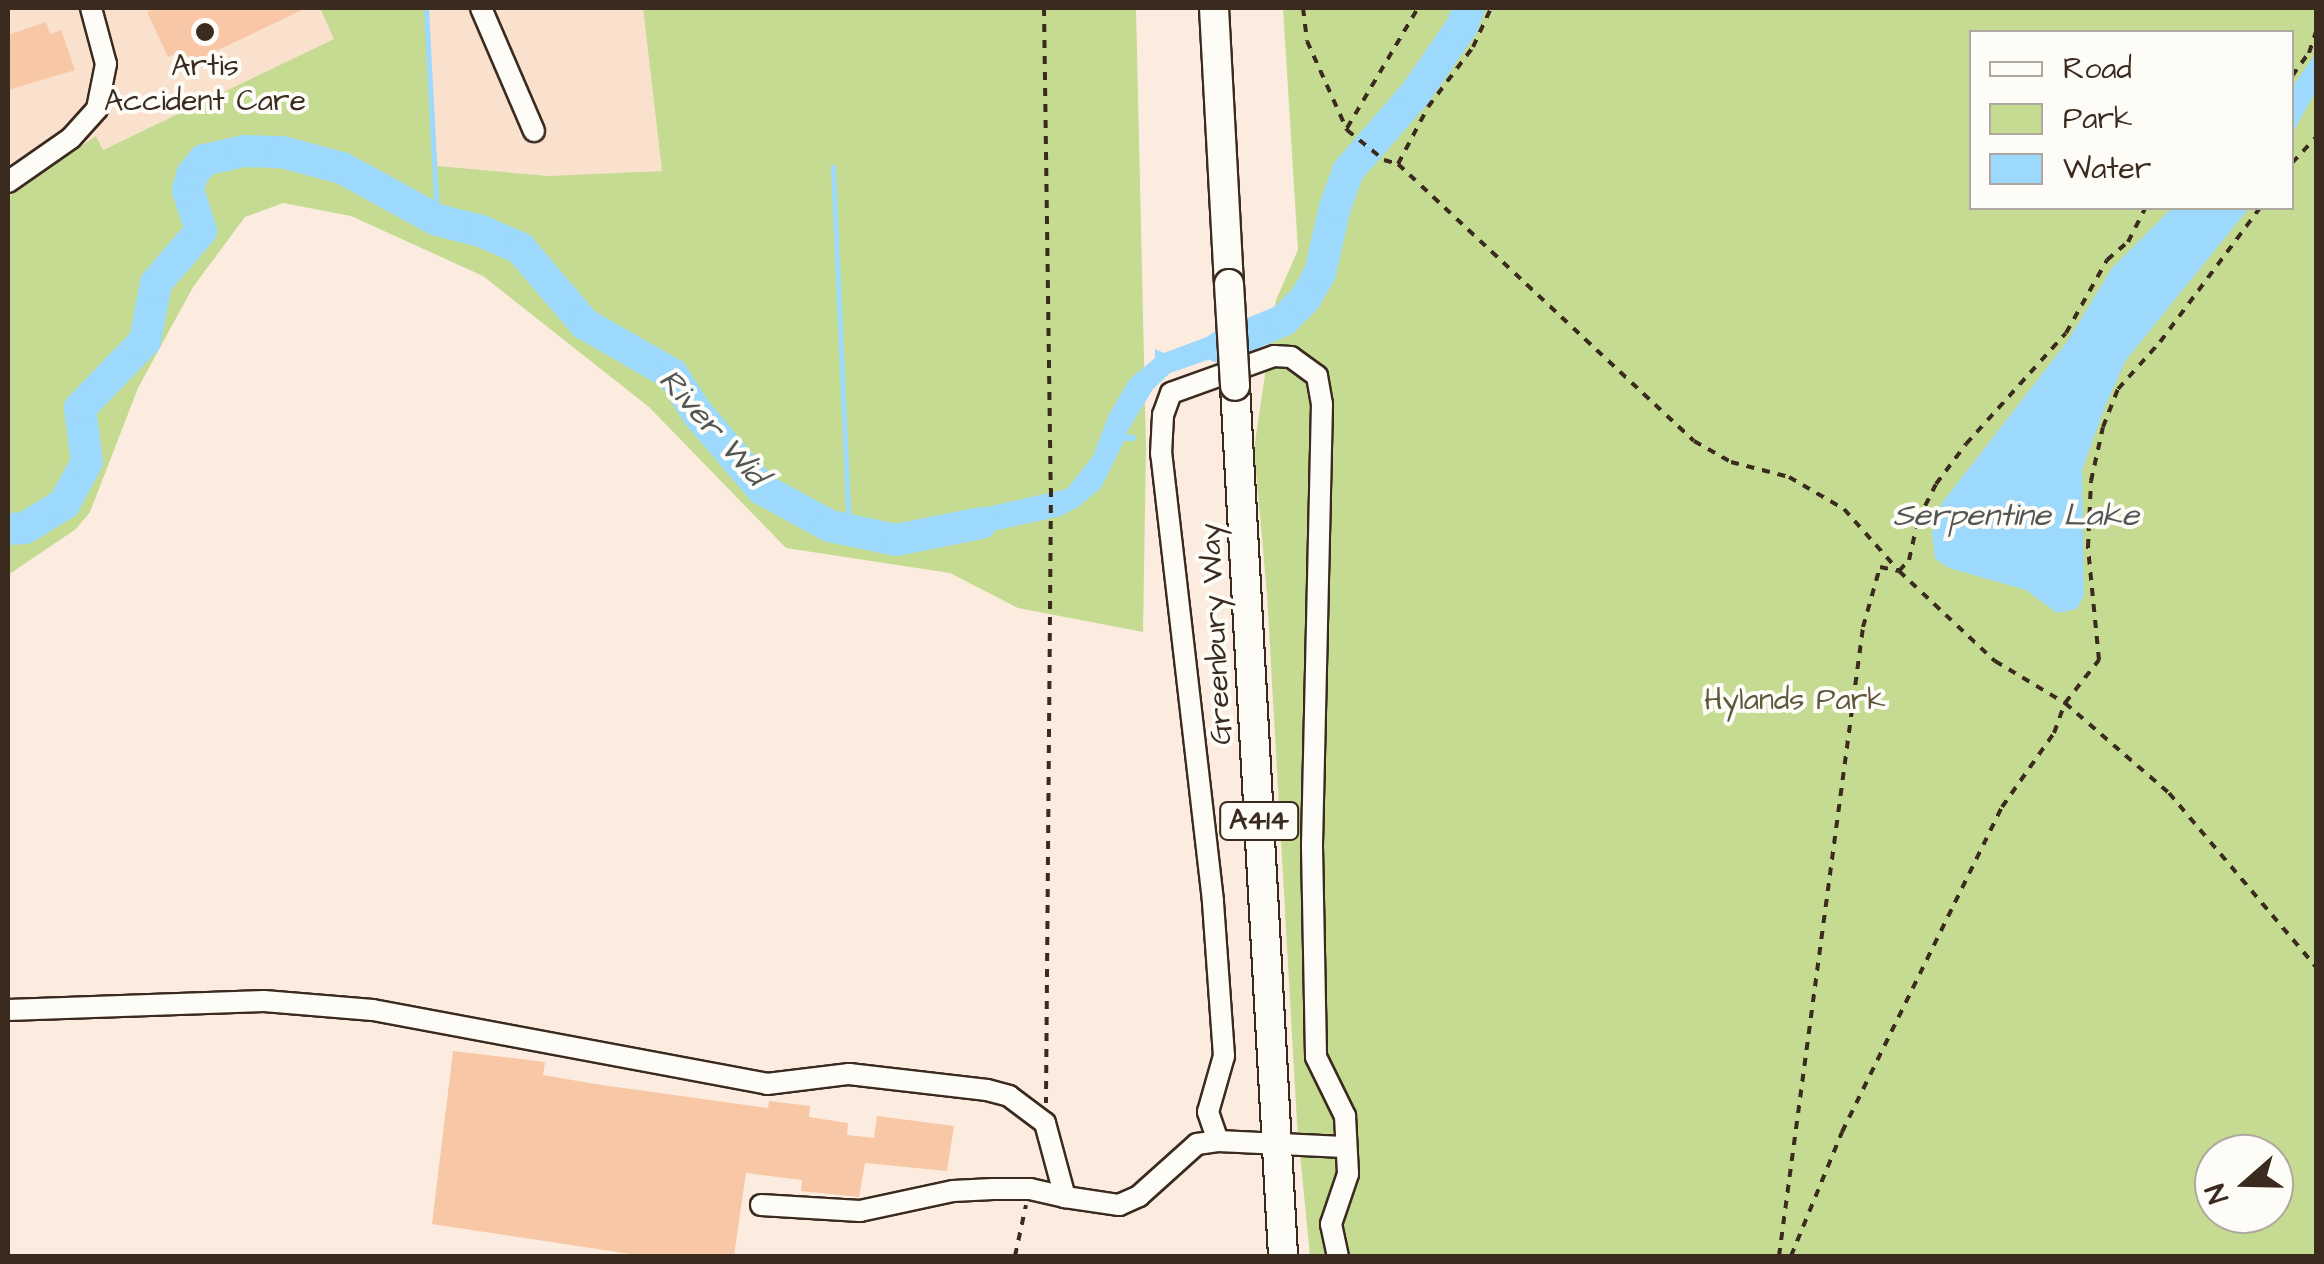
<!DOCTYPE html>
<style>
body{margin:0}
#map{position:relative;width:2324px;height:1264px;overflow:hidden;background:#fbecdf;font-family:"Architects Daughter",sans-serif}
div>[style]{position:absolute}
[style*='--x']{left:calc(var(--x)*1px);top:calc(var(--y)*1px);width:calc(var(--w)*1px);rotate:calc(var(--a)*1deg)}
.built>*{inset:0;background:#fae1ce}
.green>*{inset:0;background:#c4db91}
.water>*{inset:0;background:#9cd9fd}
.stream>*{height:5px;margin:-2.5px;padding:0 2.5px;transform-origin:2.5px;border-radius:2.5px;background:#9cd9fd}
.river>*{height:32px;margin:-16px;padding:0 16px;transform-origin:16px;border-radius:16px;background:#9cd9fd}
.building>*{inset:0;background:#f7c7a6}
.path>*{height:4px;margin-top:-2px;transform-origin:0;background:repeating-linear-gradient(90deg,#3b2a1e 0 8px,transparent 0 16px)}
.roads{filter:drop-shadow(2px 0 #3b2a1e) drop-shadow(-2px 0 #3b2a1e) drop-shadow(0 2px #3b2a1e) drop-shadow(0 -2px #3b2a1e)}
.minor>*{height:20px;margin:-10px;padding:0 10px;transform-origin:10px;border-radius:10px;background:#fdfcf7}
.highway>*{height:28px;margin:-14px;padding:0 14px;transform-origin:14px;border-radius:14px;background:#fdfcf7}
.bridges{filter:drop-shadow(2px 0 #3b2a1e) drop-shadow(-2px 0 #3b2a1e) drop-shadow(0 2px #3b2a1e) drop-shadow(0 -2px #3b2a1e)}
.highway-bridge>*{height:28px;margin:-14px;padding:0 14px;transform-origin:14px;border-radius:14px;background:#fdfcf7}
.dots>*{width:28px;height:28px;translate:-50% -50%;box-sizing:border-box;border:5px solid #fdfcf7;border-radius:50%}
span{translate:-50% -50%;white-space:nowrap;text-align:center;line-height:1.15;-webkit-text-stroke:8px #fdfcf7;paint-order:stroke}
.shield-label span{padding:2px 8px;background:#fdfcf7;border:2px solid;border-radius:8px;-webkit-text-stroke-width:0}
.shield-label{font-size:28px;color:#3b2a1e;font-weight:700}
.poi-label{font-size:30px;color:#3b2a1e}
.street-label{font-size:30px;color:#3b2a1e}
.park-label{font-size:30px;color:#5d563b}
.water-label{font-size:32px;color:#535656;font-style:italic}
.frame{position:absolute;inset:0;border:10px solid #3b2a1e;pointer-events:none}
.legend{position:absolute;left:1969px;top:30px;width:325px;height:180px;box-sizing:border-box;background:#fdfcf7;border:2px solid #afa8a0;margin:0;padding:12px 18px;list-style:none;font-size:30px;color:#3b2a1e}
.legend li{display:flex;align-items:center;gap:20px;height:50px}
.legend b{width:50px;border:2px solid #afa8a0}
.north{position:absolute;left:2194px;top:1134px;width:100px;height:100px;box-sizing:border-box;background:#fdfcf7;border:2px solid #afa8a0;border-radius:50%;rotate:250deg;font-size:28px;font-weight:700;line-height:40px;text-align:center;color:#3b2a1e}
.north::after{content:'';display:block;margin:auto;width:35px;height:45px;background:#3b2a1e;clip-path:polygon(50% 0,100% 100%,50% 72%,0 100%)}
</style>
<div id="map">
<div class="built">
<div style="clip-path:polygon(8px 8px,320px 8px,335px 39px,102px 150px,97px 137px,8px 197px)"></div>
<div style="clip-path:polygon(428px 8px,643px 8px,662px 171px,548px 176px,437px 167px)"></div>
</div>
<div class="green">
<div style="clip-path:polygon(320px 8px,428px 8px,437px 166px,548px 176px,662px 171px,643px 8px,1136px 8px,1146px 448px,1143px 632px,1018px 608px,950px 573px,786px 548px,649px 407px,483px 276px,351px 216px,283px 203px,245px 217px,193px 287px,138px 388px,90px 512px,76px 529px,8px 575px,8px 197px,96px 136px,103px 150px,334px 39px)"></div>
<div style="clip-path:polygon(evenodd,1283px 8px,2316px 8px,2316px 1256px,1310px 1256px,1297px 1123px,1267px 594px,1254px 449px,1276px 300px,1298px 250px,1283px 8px,1972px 32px,2292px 32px,2292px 208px,1972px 208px,1972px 32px,1283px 8px,2214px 1154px,2274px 1154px,2274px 1214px,2214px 1214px,2214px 1154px)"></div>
</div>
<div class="water">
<div style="clip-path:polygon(2316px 53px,2316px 91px,2292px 134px,2292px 87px)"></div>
<div style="clip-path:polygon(2172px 208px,2249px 208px,2126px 360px,2106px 404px,2082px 470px,2084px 595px,2077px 609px,2057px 613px,2026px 590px,1949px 568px,1935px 559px,1932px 532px,1942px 503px,2067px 342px,2112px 268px)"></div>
<div style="clip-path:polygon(1260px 317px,1263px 341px,1170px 373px,1153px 389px,1126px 434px,1137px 436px,1135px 441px,1124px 441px,1101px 488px,1078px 507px,1061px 516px,940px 543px,934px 519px,1067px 489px,1093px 456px,1109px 414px,1130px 379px,1155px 358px,1155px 349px,1164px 353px)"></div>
</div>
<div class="stream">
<div style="--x:426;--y:8;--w:212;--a:87"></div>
<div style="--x:833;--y:167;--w:365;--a:87.5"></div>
</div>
<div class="river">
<div style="--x:1220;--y:347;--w:69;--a:-22.9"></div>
<div style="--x:1284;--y:320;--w:30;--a:-45"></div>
<div style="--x:1305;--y:299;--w:30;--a:-60"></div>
<div style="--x:1320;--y:273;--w:68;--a:-77.2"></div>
<div style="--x:1335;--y:207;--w:38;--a:-70"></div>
<div style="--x:1348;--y:171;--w:102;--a:-49"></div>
<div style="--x:1415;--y:94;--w:83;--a:-55.3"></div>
<div style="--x:1462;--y:26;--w:19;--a:-69"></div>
<div style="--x:8;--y:529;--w:17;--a:-3"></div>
<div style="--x:25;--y:528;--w:46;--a:-31.6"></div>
<div style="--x:64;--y:504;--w:48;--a:-61.3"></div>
<div style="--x:87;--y:462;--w:54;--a:-97.4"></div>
<div style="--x:80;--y:408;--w:93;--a:-45.9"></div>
<div style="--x:145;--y:341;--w:59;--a:-79.3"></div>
<div style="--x:156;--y:283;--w:69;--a:-49.1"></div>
<div style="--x:201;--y:231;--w:43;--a:-107.6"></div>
<div style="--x:188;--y:190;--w:16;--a:-75"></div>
<div style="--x:192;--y:175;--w:19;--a:-51"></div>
<div style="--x:204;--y:160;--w:41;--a:-12.7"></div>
<div style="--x:244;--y:151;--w:38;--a:2"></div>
<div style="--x:282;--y:152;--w:62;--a:14.9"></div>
<div style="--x:342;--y:168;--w:108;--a:28.7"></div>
<div style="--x:437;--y:220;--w:45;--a:14"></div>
<div style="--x:481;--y:231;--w:43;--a:23.6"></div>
<div style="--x:520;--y:248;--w:100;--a:49.5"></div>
<div style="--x:585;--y:324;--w:100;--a:29.9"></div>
<div style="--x:672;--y:374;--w:48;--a:57"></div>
<div style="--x:698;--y:414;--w:99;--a:49.5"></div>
<div style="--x:762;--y:489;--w:77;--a:28.6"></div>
<div style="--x:830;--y:526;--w:67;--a:12"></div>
<div style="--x:896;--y:540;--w:87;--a:-11.3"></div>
</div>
<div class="building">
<div style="clip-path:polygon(156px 8px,306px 8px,189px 64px,182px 50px,168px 57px,147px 12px)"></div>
<div style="clip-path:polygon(46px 22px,50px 34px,61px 30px,75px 70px,8px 90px,8px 35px)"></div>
<div style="clip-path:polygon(453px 1051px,545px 1062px,543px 1075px,595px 1084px,768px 1108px,769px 1101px,810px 1106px,809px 1117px,848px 1123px,847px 1135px,874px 1138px,877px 1116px,954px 1126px,947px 1171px,865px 1163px,859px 1197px,801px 1191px,802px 1180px,746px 1173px,734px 1256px,644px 1256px,432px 1224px)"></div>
</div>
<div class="path">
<div style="--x:1044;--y:8;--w:481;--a:89.2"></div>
<div style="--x:1051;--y:489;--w:614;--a:90.47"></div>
<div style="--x:1303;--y:8;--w:33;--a:83"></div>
<div style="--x:1307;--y:41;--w:98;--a:65.8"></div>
<div style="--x:1347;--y:130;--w:48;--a:39"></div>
<div style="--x:1384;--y:160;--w:15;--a:16"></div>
<div style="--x:1398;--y:164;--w:405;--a:43.1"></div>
<div style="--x:1694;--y:441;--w:43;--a:29.6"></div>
<div style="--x:1731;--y:462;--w:60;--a:14.5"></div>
<div style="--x:1789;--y:477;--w:64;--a:30.2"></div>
<div style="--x:1844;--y:509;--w:83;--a:48.4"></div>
<div style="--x:1899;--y:571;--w:132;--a:43.2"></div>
<div style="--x:1995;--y:661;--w:82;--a:31"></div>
<div style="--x:2065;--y:703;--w:138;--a:40.9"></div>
<div style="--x:2169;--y:793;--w:228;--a:49.8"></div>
<div style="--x:2292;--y:76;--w:29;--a:-54"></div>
<div style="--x:2309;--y:53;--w:22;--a:-72"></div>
<div style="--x:1347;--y:128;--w:139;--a:-59.4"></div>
<div style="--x:2292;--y:163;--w:35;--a:-47"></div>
<div style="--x:1398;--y:164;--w:64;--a:-62.2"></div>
<div style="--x:1428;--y:107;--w:75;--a:-53.1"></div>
<div style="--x:1473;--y:47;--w:43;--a:-65.2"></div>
<div style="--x:1899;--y:571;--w:15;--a:-48"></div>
<div style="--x:1909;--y:560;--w:41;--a:-77.3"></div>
<div style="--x:1918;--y:520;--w:40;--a:-63.4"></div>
<div style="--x:1936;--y:484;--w:50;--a:-53.1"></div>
<div style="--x:1966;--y:444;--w:149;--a:-48"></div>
<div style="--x:2066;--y:333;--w:84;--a:-60.7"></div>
<div style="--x:2107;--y:260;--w:28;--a:-41"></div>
<div style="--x:2128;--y:242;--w:38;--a:-63"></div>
<div style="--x:1015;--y:1256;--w:52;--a:-77.8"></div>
<div style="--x:1779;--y:1256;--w:635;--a:-82.39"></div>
<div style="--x:1863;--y:627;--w:62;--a:-74.2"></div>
<div style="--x:1880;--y:567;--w:19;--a:12"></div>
<div style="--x:1791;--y:1256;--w:134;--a:-67.6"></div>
<div style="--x:1842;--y:1132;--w:362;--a:-63.8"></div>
<div style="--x:2002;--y:807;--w:90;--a:-54.9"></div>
<div style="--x:2054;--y:733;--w:32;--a:-70"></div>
<div style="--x:2065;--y:703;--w:55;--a:-51.7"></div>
<div style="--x:2099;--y:660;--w:114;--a:-95.6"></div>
<div style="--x:2088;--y:547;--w:66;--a:-87.4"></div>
<div style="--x:2091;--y:481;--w:55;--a:-77.5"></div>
<div style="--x:2103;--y:427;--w:41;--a:-68.5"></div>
<div style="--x:2118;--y:389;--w:63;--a:-48.2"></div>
<div style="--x:2160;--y:342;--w:167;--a:-53.3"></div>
</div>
<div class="roads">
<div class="minor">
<div style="--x:481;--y:8;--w:134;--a:66.7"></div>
<div style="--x:8;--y:182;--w:77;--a:-34.9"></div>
<div style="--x:71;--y:138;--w:39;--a:-48"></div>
<div style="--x:97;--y:109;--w:46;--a:-78.7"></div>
<div style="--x:106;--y:64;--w:58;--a:-105"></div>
<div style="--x:8;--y:1010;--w:256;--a:-2"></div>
<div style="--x:264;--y:1001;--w:109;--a:4.7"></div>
<div style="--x:373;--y:1010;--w:401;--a:10.6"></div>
<div style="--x:767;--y:1084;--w:83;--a:-7"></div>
<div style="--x:849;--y:1074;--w:139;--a:6.6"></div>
<div style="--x:987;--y:1090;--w:23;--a:15"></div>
<div style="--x:1009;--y:1096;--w:45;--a:36.9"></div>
<div style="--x:1045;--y:1123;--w:77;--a:74.9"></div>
<div style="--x:1065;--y:1197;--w:55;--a:8.4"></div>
<div style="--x:1119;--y:1205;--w:22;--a:-24"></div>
<div style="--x:1139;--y:1196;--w:78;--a:-41.9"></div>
<div style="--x:1197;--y:1144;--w:21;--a:-8"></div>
<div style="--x:1218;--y:1141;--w:31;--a:-109"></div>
<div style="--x:1208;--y:1112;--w:58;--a:-74.1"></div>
<div style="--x:1224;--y:1056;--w:155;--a:-94.1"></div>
<div style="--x:1213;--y:901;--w:450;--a:-96.6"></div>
<div style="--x:1161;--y:454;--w:39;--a:-87"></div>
<div style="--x:1163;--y:415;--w:23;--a:-70"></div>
<div style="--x:1171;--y:393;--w:109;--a:-19.8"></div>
<div style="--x:1274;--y:356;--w:17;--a:3"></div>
<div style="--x:1291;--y:357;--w:32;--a:36"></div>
<div style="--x:1317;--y:376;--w:28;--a:80"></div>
<div style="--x:1322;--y:404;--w:443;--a:91.3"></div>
<div style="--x:1312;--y:847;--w:210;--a:88.9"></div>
<div style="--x:1316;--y:1057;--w:66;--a:63.8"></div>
<div style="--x:1345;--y:1116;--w:58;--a:87"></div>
<div style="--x:1348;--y:1174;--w:53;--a:108.8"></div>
<div style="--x:1331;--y:1224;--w:33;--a:78"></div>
<div style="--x:1218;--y:1141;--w:126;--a:2.7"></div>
<div style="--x:761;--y:1205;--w:99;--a:3.5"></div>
<div style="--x:860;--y:1211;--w:95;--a:-12.1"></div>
<div style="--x:953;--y:1191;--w:40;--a:-2.9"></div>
<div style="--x:993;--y:1189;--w:37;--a:0"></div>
<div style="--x:1030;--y:1189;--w:36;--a:13"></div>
</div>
<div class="highway">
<div style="--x:1214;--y:8;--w:276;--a:86.9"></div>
<div style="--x:1235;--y:386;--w:871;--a:86.84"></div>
</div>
</div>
<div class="bridges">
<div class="highway-bridge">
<div style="--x:1229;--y:284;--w:102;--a:86.6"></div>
</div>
</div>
<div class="dots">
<div style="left:205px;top:32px;background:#3b2a1e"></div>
</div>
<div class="shield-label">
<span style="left:1259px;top:821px">A414</span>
</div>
<div class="poi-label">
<span style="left:205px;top:83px">Artis<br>Accident Care</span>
</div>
<div class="street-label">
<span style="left:1216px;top:634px;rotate:-93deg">Greenbury Way</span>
</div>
<div class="park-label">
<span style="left:1795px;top:700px">Hylands Park</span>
</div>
<div class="water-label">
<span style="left:712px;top:428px;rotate:48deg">River Wid</span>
<span style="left:2016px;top:516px">Serpentine Lake</span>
</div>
<div class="frame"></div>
<ul class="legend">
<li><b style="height:12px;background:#fdfcf7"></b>Road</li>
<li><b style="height:28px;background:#c4db91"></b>Park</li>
<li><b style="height:28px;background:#9cd9fd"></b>Water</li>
</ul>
<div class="north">N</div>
</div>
